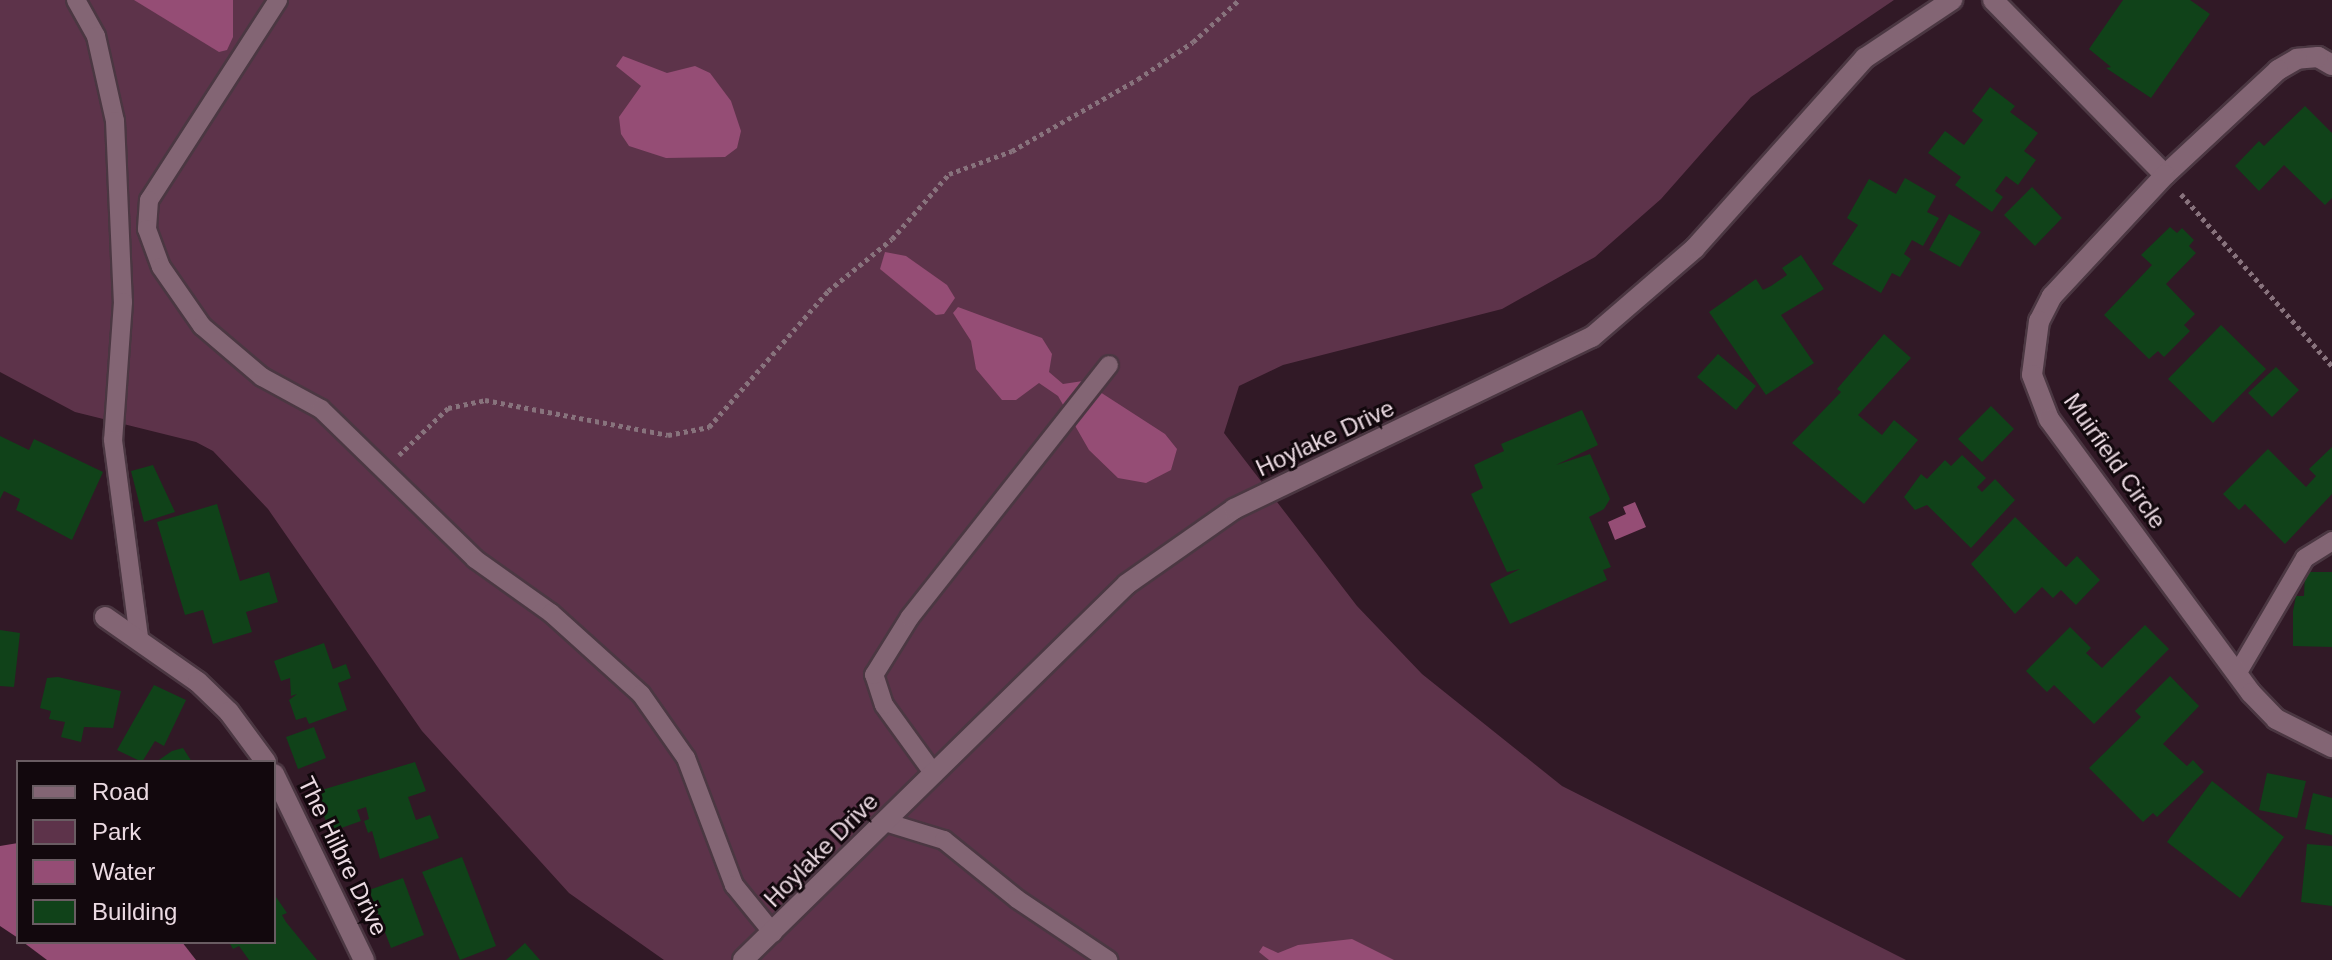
<!DOCTYPE html>
<style>
body{margin:0}
#map{position:relative;width:2332px;height:960px;overflow:hidden;background:#311926;font-family:Helvetica,sans-serif}
div>[style]{position:absolute}
[style*='--x']{left:calc(var(--x)*1px);top:calc(var(--y)*1px);width:calc(var(--w)*1px);rotate:calc(var(--a)*1deg)}
.green>*{inset:0;background:#5d334a}
.water>*{inset:0;background:#954d75}
.building>*{inset:0;background:#104219}
.path>*{height:5px;margin-top:-2.5px;transform-origin:0;background:repeating-linear-gradient(90deg,#88737d 0 4px,transparent 0 8px)}
.roads{filter:drop-shadow(2px 0 #4b3742) drop-shadow(-2px 0 #4b3742) drop-shadow(0 2px #4b3742) drop-shadow(0 -2px #4b3742)}
.lane>*{height:18px;margin:-9px;padding:0 9px;transform-origin:9px;border-radius:9px;background:#836574}
.street>*{height:20px;margin:-10px;padding:0 10px;transform-origin:10px;border-radius:10px;background:#836574}
span{translate:-50% -50%;white-space:nowrap;text-align:center;line-height:1.15;-webkit-text-stroke:6px #12080d;paint-order:stroke}
.street-label{font-size:24px;color:#ebdae2}
.legend{position:absolute;left:16px;top:760px;width:260px;height:184px;box-sizing:border-box;background:#12080d;border:2px solid #695c62;margin:0;padding:10px 14px;list-style:none;font-size:24px;color:#ebdae2}
.legend li{display:flex;align-items:center;gap:16px;height:40px}
.legend b{width:40px;border:2px solid #695c62}
</style>
<div id="map">
<div class="green">
<div style="clip-path:polygon(0 0,1894px 0,1751px 97px,1661px 199px,1595px 257px,1502px 309px,1283px 365px,1239px 386px,1224px 433px,1357px 606px,1422px 674px,1562px 786px,1906px 960px,664px 960px,569px 893px,422px 731px,268px 509px,213px 451px,196px 442px,75px 412px,0 372px)"></div>
</div>
<div class="water">
<div style="clip-path:polygon(134px 0,233px 0,233px 37px,227px 50px,219px 52px)"></div>
<div style="clip-path:polygon(623px 56px,667px 73px,695px 66px,710px 73px,731px 101px,741px 131px,737px 148px,725px 157px,666px 158px,629px 146px,621px 134px,619px 117px,641px 86px,616px 66px)"></div>
<div style="clip-path:polygon(885px 252px,906px 256px,947px 285px,955px 298px,944px 314px,936px 315px,880px 269px)"></div>
<div style="clip-path:polygon(958px 307px,1042px 338px,1052px 354px,1049px 372px,1063px 384px,1083px 381px,1165px 434px,1177px 449px,1171px 470px,1146px 483px,1118px 478px,1089px 450px,1058px 396px,1039px 383px,1016px 400px,1002px 400px,976px 369px,971px 341px,953px 313px)"></div>
<div style="clip-path:polygon(1635px 502px,1646px 527px,1615px 540px,1608px 522px,1626px 514px,1623px 507px)"></div>
<div style="clip-path:polygon(18px 843px,18px 938px,0 926px,0 846px)"></div>
<div style="clip-path:polygon(1352px 939px,1394px 960px,1269px 960px,1259px 952px,1263px 946px,1278px 953px,1298px 945px)"></div>
<div style="clip-path:polygon(23px 942px,182px 942px,196px 960px,47px 960px)"></div>
</div>
<div class="building">
<div style="clip-path:polygon(2123px 0,2190px 0,2210px 14px,2151px 98px,2106px 68px,2111px 67px,2089px 49px)"></div>
<div style="clip-path:polygon(1990px 87px,2015px 106px,2010px 112px,2038px 133px,2024px 151px,2036px 160px,2018px 185px,2006px 176px,1995px 191px,2003px 197px,1992px 212px,1955px 185px,1961px 177px,1928px 153px,1945px 131px,1964px 145px,1983px 120px,1972px 111px)"></div>
<div style="clip-path:polygon(2305px 106px,2332px 133px,2332px 198px,2325px 205px,2284px 165px,2259px 191px,2235px 166px,2259px 141px,2264px 146px)"></div>
<div style="clip-path:polygon(1905px 178px,1936px 196px,1927px 212px,1939px 218px,1923px 246px,1912px 240px,1904px 254px,1911px 259px,1900px 277px,1892px 273px,1881px 293px,1832px 264px,1858px 225px,1847px 218px,1869px 179px,1896px 194px)"></div>
<div style="clip-path:polygon(2032px 187px,2062px 218px,2035px 246px,2004px 215px)"></div>
<div style="clip-path:polygon(1949px 214px,1981px 232px,1960px 267px,1929px 250px)"></div>
<div style="clip-path:polygon(2170px 227px,2177px 233px,2182px 228px,2194px 240px,2189px 246px,2196px 253px,2166px 284px,2195px 314px,2184px 325px,2190px 331px,2164px 357px,2158px 351px,2149px 359px,2104px 315px,2152px 265px,2141px 255px)"></div>
<div style="clip-path:polygon(1801px 255px,1824px 289px,1781px 315px,1814px 363px,1766px 395px,1709px 312px,1756px 279px,1763px 290px,1771px 286px,1787px 275px,1782px 268px)"></div>
<div style="clip-path:polygon(2221px 325px,2266px 369px,2213px 423px,2168px 379px)"></div>
<div style="clip-path:polygon(1884px 334px,1911px 358px,1858px 415px,1882px 435px,1894px 420px,1918px 440px,1864px 504px,1792px 443px,1841px 392px,1837px 389px)"></div>
<div style="clip-path:polygon(1718px 354px,1756px 386px,1736px 410px,1697px 377px)"></div>
<div style="clip-path:polygon(2276px 367px,2299px 390px,2272px 417px,2248px 393px)"></div>
<div style="clip-path:polygon(1991px 406px,2014px 429px,1982px 462px,1958px 439px)"></div>
<div style="clip-path:polygon(1582px 410px,1598px 445px,1556px 465px,1590px 454px,1610px 499px,1604px 509px,1589px 517px,1611px 567px,1603px 570px,1607px 580px,1510px 624px,1490px 584px,1520px 569px,1507px 572px,1471px 494px,1483px 488px,1474px 465px,1504px 451px,1501px 444px)"></div>
<div style="clip-path:polygon(0 436px,29px 450px,34px 439px,103px 472px,72px 540px,16px 510px,20px 499px,4px 491px,0 499px)"></div>
<div style="clip-path:polygon(2332px 447px,2332px 494px,2285px 544px,2245px 504px,2239px 510px,2223px 494px,2268px 449px,2306px 487px,2316px 476px,2309px 469px)"></div>
<div style="clip-path:polygon(1962px 455px,1986px 478px,1977px 487px,1982px 492px,1995px 479px,2015px 500px,1971px 548px,1927px 505px,1915px 510px,1904px 497px,1921px 474px,1927px 479px,1945px 460px,1951px 466px)"></div>
<div style="clip-path:polygon(153px 465px,175px 512px,144px 522px,131px 471px)"></div>
<div style="clip-path:polygon(217px 504px,240px 581px,269px 572px,278px 602px,246px 612px,252px 632px,213px 644px,203px 610px,185px 615px,157px 522px)"></div>
<div style="clip-path:polygon(2015px 517px,2066px 567px,2077px 556px,2100px 580px,2076px 605px,2061px 590px,2053px 598px,2042px 587px,2015px 614px,1971px 564px)"></div>
<div style="clip-path:polygon(2305px 572px,2332px 572px,2332px 647px,2293px 646px,2293px 611px,2296px 596px,2304px 596px)"></div>
<div style="clip-path:polygon(2145px 625px,2169px 649px,2094px 724px,2054px 685px,2047px 692px,2026px 671px,2070px 627px,2091px 648px,2086px 653px,2102px 668px)"></div>
<div style="clip-path:polygon(0 630px,20px 633px,14px 687px,0 686px)"></div>
<div style="clip-path:polygon(324px 643px,333px 669px,346px 664px,351px 678px,338px 683px,347px 710px,309px 724px,306px 717px,296px 720px,289px 700px,297px 694px,291px 696px,290px 678px,281px 681px,274px 661px)"></div>
<div style="clip-path:polygon(2170px 676px,2199px 706px,2163px 744px,2187px 766px,2193px 760px,2204px 772px,2157px 817px,2153px 813px,2143px 822px,2089px 768px,2141px 717px,2135px 711px)"></div>
<div style="clip-path:polygon(58px 677px,121px 691px,113px 728px,84px 727px,81px 742px,61px 737px,65px 722px,49px 719px,51px 711px,40px 708px,47px 678px)"></div>
<div style="clip-path:polygon(154px 685px,186px 700px,164px 746px,155px 741px,142px 762px,117px 750px)"></div>
<div style="clip-path:polygon(314px 727px,326px 758px,298px 769px,286px 737px)"></div>
<div style="clip-path:polygon(183px 748px,192px 762px,156px 762px,172px 751px)"></div>
<div style="clip-path:polygon(415px 762px,426px 791px,408px 797px,416px 820px,430px 815px,439px 838px,380px 859px,372px 831px,368px 833px,364px 821px,369px 819px,366px 807px,357px 810px,361px 821px,330px 832px,315px 792px)"></div>
<div style="clip-path:polygon(2267px 773px,2306px 781px,2297px 818px,2259px 810px)"></div>
<div style="clip-path:polygon(2212px 781px,2284px 837px,2240px 898px,2167px 842px)"></div>
<div style="clip-path:polygon(2313px 793px,2332px 798px,2332px 835px,2305px 829px)"></div>
<div style="clip-path:polygon(2307px 844px,2332px 846px,2332px 906px,2301px 902px)"></div>
<div style="clip-path:polygon(462px 857px,496px 946px,460px 960px,422px 872px)"></div>
<div style="clip-path:polygon(403px 878px,424px 935px,391px 948px,369px 890px)"></div>
<div style="clip-path:polygon(274px 894px,287px 913px,282px 915px,286px 922px,317px 960px,249px 960px,239px 946px,233px 949px,229px 942px,274px 942px)"></div>
<div style="clip-path:polygon(525px 943px,540px 960px,506px 960px)"></div>
</div>
<div class="path">
<div style="--x:2181;--y:194;--w:229;--a:48.7"></div>
<div style="--x:399;--y:455;--w:68;--a:-43.8"></div>
<div style="--x:448;--y:408;--w:38;--a:-12"></div>
<div style="--x:485;--y:400;--w:186;--a:10.8"></div>
<div style="--x:668;--y:435;--w:42;--a:-11"></div>
<div style="--x:709;--y:427;--w:181;--a:-48.8"></div>
<div style="--x:828;--y:291;--w:82;--a:-39.1"></div>
<div style="--x:892;--y:239;--w:86;--a:-48.8"></div>
<div style="--x:949;--y:174;--w:67;--a:-20.1"></div>
<div style="--x:1012;--y:151;--w:145;--a:-29.7"></div>
<div style="--x:1138;--y:79;--w:66;--a:-33.9"></div>
<div style="--x:1193;--y:42;--w:62;--a:-42.4"></div>
</div>
<div class="roads">
<div class="lane">
<div style="--x:76;--y:0;--w:41;--a:60.9"></div>
<div style="--x:96;--y:36;--w:87;--a:77.4"></div>
<div style="--x:115;--y:121;--w:181;--a:87.5"></div>
<div style="--x:123;--y:302;--w:138;--a:94.1"></div>
<div style="--x:113;--y:440;--w:199;--a:82.5"></div>
<div style="--x:278;--y:0;--w:238;--a:122.8"></div>
<div style="--x:149;--y:200;--w:29;--a:94"></div>
<div style="--x:147;--y:229;--w:40;--a:69.8"></div>
<div style="--x:161;--y:267;--w:72;--a:55.2"></div>
<div style="--x:202;--y:326;--w:79;--a:40.4"></div>
<div style="--x:262;--y:377;--w:67;--a:28.5"></div>
<div style="--x:321;--y:409;--w:215;--a:44.2"></div>
<div style="--x:475;--y:559;--w:93;--a:35.4"></div>
<div style="--x:551;--y:613;--w:121;--a:42"></div>
<div style="--x:641;--y:694;--w:78;--a:54.9"></div>
<div style="--x:686;--y:758;--w:136;--a:69.3"></div>
<div style="--x:734;--y:885;--w:62;--a:50.9"></div>
<div style="--x:2237;--y:674;--w:134;--a:-59.6"></div>
<div style="--x:2305;--y:558;--w:32;--a:-32"></div>
<div style="--x:934;--y:774;--w:85;--a:-125.9"></div>
<div style="--x:884;--y:705;--w:32;--a:-108"></div>
<div style="--x:874;--y:675;--w:68;--a:-58.2"></div>
<div style="--x:910;--y:617;--w:321;--a:-51.7"></div>
<div style="--x:885;--y:822;--w:62;--a:17"></div>
<div style="--x:944;--y:840;--w:94;--a:38.9"></div>
<div style="--x:1017;--y:899;--w:110;--a:33.8"></div>
</div>
<div class="street">
<div style="--x:1993;--y:0;--w:245;--a:45.5"></div>
<div style="--x:2332;--y:65;--w:16;--a:-150"></div>
<div style="--x:2318;--y:57;--w:21;--a:175"></div>
<div style="--x:2297;--y:59;--w:22;--a:150"></div>
<div style="--x:2278;--y:70;--w:154;--a:137.1"></div>
<div style="--x:2165;--y:175;--w:166;--a:133"></div>
<div style="--x:2052;--y:296;--w:28;--a:117"></div>
<div style="--x:2039;--y:321;--w:54;--a:97.4"></div>
<div style="--x:2032;--y:375;--w:47;--a:68.9"></div>
<div style="--x:2049;--y:419;--w:340;--a:53.6"></div>
<div style="--x:2251;--y:693;--w:36;--a:46"></div>
<div style="--x:2276;--y:719;--w:63;--a:26.6"></div>
<div style="--x:105;--y:617;--w:113;--a:35"></div>
<div style="--x:198;--y:682;--w:43;--a:44.1"></div>
<div style="--x:229;--y:712;--w:62;--a:53.5"></div>
<div style="--x:274;--y:774;--w:207;--a:64.2"></div>
<div style="--x:743;--y:960;--w:537;--a:-44.4"></div>
<div style="--x:1127;--y:584;--w:131;--a:-35"></div>
<div style="--x:1234;--y:509;--w:397;--a:-25.7"></div>
<div style="--x:1592;--y:337;--w:136;--a:-40.8"></div>
<div style="--x:1695;--y:248;--w:255;--a:-48.2"></div>
<div style="--x:1865;--y:58;--w:105;--a:-33.7"></div>
</div>
</div>
<div class="street-label">
<span style="left:1325px;top:438px;rotate:-25deg">Hoylake Drive</span>
<span style="left:2115px;top:461px;rotate:55deg">Muirfield Circle</span>
<span style="left:821px;top:850px;rotate:-45deg">Hoylake Drive</span>
<span style="left:343px;top:856px;rotate:64deg">The Hilbre Drive</span>
</div>
<ul class="legend">
<li><b style="height:10px;background:#836574"></b>Road</li>
<li><b style="height:22px;background:#5d334a"></b>Park</li>
<li><b style="height:22px;background:#954d75"></b>Water</li>
<li><b style="height:22px;background:#104219"></b>Building</li>
</ul>
</div>
